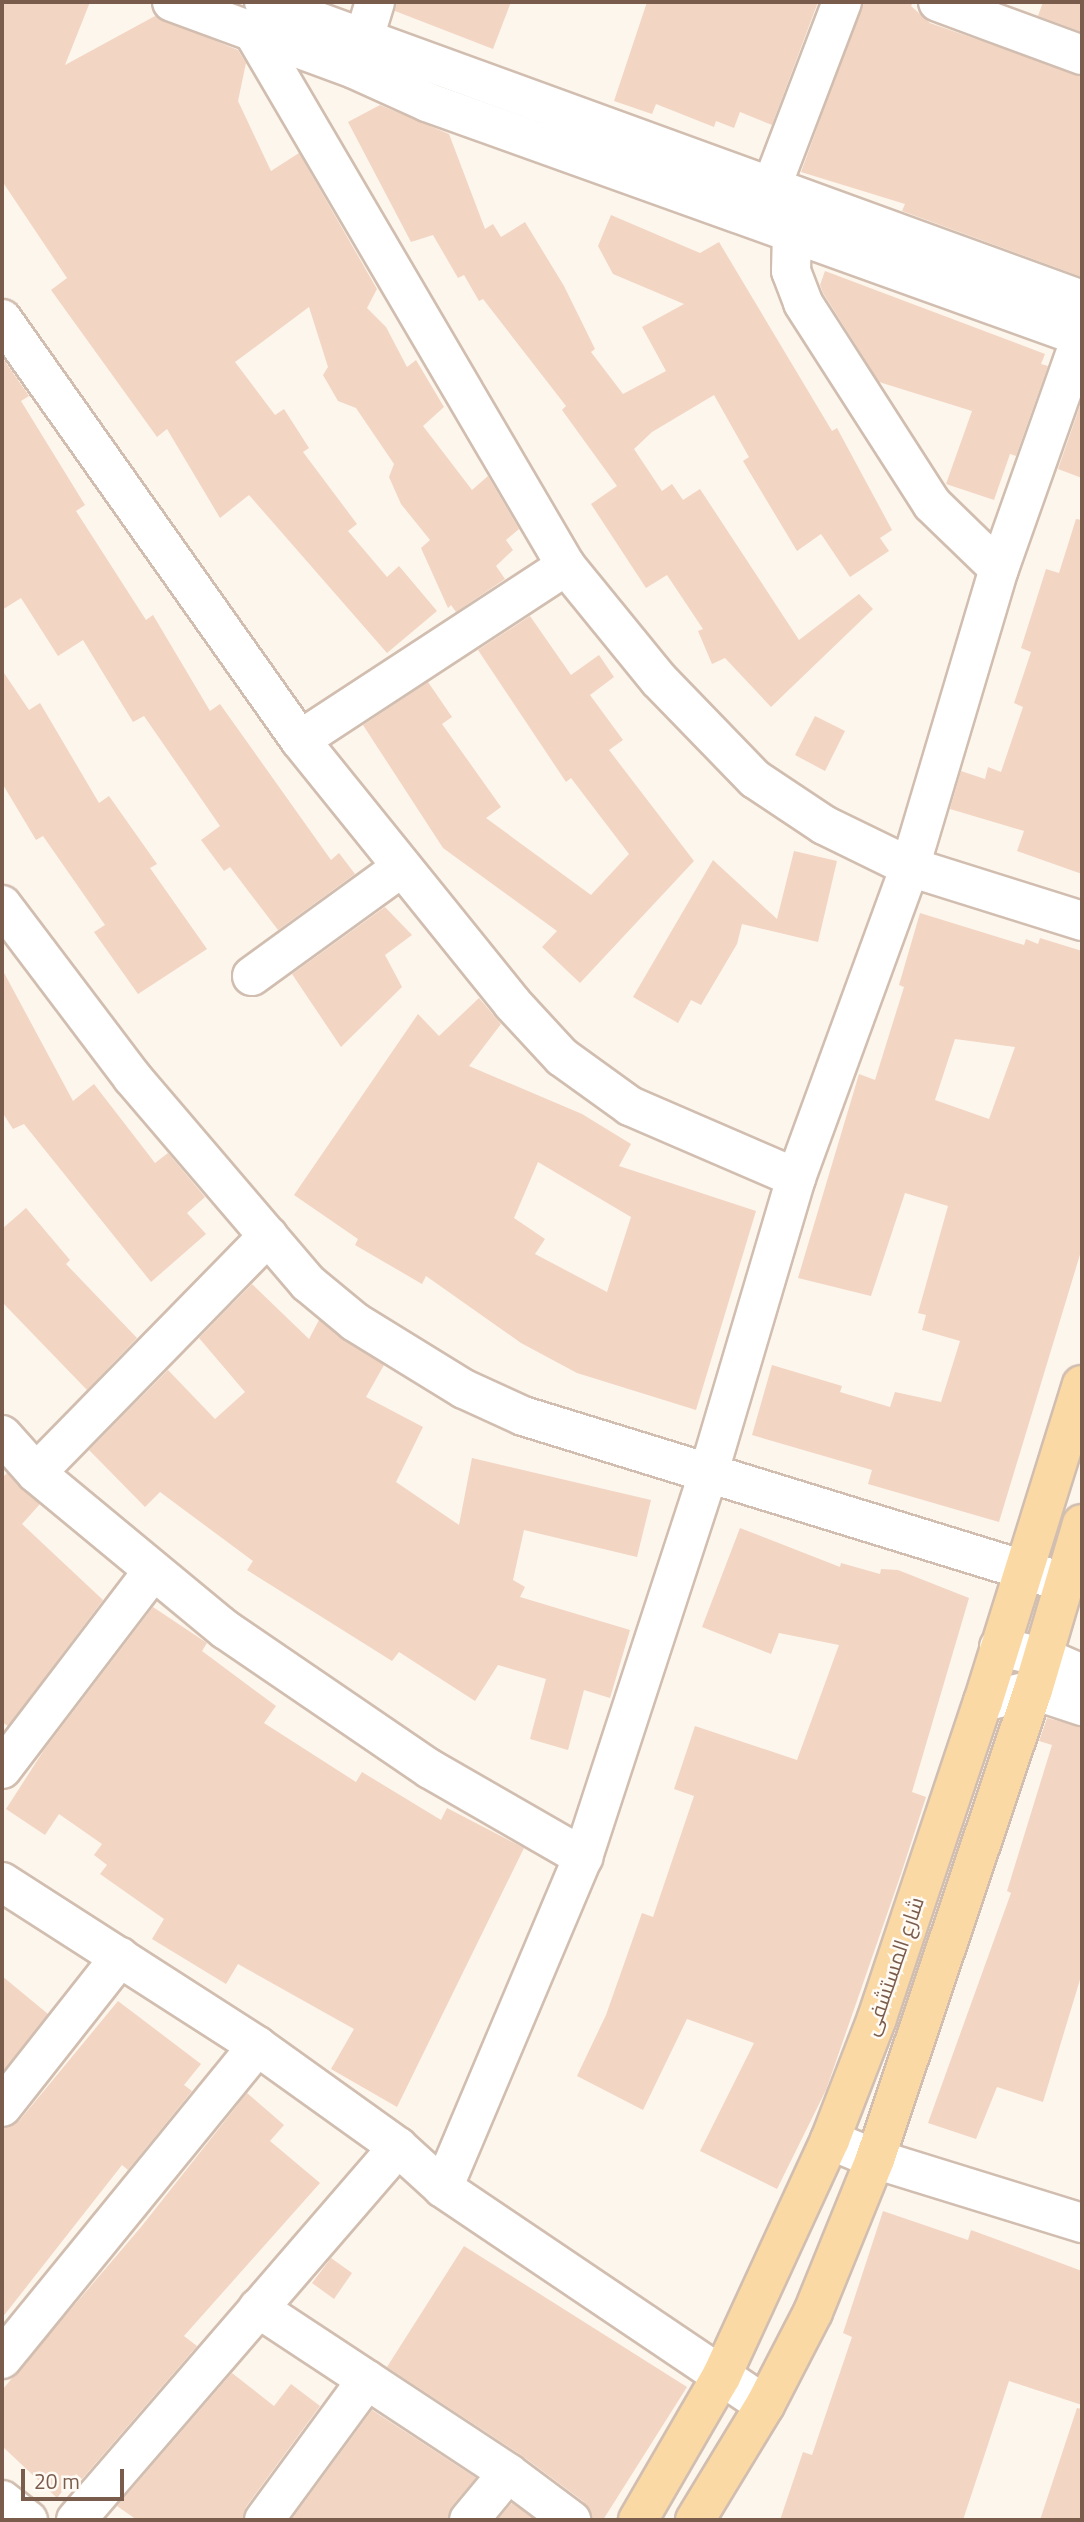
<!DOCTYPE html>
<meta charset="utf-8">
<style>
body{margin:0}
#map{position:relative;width:1084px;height:2522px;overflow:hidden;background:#fdf6ec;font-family:"Titillium Web",Cairo,sans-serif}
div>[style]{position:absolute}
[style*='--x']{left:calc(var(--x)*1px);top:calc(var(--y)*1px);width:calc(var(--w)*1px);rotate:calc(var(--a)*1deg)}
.building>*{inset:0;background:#f3d5c3}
.roads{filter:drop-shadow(2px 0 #d1beb0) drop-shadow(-2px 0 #d1beb0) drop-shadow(0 2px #d1beb0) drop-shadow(0 -2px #d1beb0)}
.minor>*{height:38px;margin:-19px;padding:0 19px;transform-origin:19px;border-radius:19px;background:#fff}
.major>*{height:38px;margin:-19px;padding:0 19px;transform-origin:19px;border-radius:19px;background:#fbd9a5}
span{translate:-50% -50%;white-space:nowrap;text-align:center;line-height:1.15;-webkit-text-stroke:5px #fffaf3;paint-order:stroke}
.street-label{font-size:21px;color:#7a5c4d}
.frame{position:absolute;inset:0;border:4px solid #7a5c4d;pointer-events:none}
.scale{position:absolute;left:21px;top:2469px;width:103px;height:32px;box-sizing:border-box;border:4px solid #7a5c4d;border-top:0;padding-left:9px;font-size:21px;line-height:24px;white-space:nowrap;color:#7a5c4d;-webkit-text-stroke:5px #fffaf3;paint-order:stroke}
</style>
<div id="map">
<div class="building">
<div style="clip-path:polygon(2px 2px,90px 2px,65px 65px,155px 16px,238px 50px,246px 63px,238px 101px,271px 171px,299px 153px,377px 289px,367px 308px,386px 327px,407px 367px,416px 360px,444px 407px,423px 426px,472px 490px,488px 476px,519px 529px,506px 540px,513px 550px,496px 566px,505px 579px,456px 612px,451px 605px,448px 608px,421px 548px,430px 540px,401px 504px,389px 477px,394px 464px,356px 408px,338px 401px,323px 375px,328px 367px,309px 307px,235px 362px,275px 415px,284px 409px,309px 448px,303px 452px,357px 524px,348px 531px,387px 577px,399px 566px,437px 611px,387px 653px,249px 495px,220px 518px,167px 429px,157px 437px,51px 290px,67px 278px,2px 181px)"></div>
<div style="clip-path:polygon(396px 2px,511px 2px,493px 49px,395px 11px)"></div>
<div style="clip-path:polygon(647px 2px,818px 2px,772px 125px,740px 112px,734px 128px,716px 121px,714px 127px,656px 104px,652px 114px,614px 101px)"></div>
<div style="clip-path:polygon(863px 2px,913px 2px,911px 6px,930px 23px,1082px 76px,1082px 277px,902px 211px,905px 204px,801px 172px)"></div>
<div style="clip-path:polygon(1043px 2px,1082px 2px,1082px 32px,1038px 16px)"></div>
<div style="clip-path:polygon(380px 105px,449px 134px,485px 229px,493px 224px,501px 237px,525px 222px,564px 286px,595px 349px,591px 352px,623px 394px,666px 371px,642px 327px,684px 304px,613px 274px,598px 246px,611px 215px,700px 253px,719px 242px,832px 431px,837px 428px,892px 530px,880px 538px,889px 551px,850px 577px,821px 534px,797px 551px,743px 461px,749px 457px,714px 395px,652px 432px,634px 449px,662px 491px,672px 484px,683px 500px,700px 489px,799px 640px,859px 594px,873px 609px,771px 707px,725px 658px,712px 664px,698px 631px,703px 629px,667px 575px,646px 588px,591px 504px,617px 486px,562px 410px,566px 406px,483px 299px,479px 301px,464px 275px,458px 278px,433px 235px,411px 242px,348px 122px)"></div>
<div style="clip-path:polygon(825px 271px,1045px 354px,1041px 364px,1048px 366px,1016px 456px,1010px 454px,994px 500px,946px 484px,972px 411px,879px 382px,823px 293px,820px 285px)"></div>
<div style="clip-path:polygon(2px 357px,29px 396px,21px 401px,85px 505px,76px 511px,146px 620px,153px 615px,210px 711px,220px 704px,331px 860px,339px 853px,355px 874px,278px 930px,230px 867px,224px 871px,201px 840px,220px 826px,144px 716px,133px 722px,83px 640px,58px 656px,21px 598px,2px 610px)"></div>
<div style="clip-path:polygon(1082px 400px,1082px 478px,1058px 469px)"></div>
<div style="clip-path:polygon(1076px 519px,1082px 520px,1082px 874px,1017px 851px,1024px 831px,950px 809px,961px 771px,985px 779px,988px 767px,1001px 772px,1023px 707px,1014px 703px,1031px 652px,1021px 648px,1046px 569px,1059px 573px)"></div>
<div style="clip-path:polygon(530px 616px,571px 675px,599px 655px,614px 677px,590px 695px,623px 740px,609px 750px,694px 861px,580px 983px,542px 947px,557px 931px,443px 848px,363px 725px,428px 682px,452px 717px,442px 724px,501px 807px,486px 818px,591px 895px,629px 854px,571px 778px,566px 782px,478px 650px)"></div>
<div style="clip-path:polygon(2px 670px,29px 710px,40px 703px,99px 803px,109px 796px,157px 864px,150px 868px,207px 949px,138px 994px,94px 932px,105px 925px,43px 836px,36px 840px,2px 783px)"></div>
<div style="clip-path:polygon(815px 716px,845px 731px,825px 771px,795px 755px)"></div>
<div style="clip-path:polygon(794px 851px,837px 861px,818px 942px,742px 924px,737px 944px,701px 1005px,691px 1000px,678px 1023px,633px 997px,713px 860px,777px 919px)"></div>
<div style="clip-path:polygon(385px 907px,412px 935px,385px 955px,402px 987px,341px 1047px,292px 974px)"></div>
<div style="clip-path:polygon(evenodd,920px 913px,1024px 945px,1026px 939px,1038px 944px,1040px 938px,1082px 951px,1082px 1248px,999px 1522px,868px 1484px,872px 1470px,752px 1435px,772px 1365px,842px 1386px,840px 1392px,890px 1407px,895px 1392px,941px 1402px,960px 1341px,922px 1330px,926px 1315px,918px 1313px,948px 1206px,905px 1193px,871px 1296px,798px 1278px,859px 1074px,875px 1080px,904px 987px,899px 985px,920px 913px,955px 1039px,1015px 1047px,989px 1119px,935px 1100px,955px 1039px)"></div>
<div style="clip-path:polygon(2px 969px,73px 1101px,94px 1084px,155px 1163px,168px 1153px,205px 1197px,187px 1213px,206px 1234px,151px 1282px,24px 1124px,13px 1129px,2px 1112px)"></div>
<div style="clip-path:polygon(evenodd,479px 998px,501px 1024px,469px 1066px,582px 1114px,631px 1144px,619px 1166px,756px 1211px,696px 1410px,577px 1373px,521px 1343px,426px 1276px,422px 1284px,355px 1245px,358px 1239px,294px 1195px,418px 1014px,439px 1036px,479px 998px,538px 1162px,631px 1217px,607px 1292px,535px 1254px,545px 1239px,514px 1218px,538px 1162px)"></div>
<div style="clip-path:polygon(26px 1208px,70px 1260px,66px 1264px,137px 1338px,87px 1390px,2px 1302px,2px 1229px)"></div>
<div style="clip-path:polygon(252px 1284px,309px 1339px,319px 1320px,384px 1365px,366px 1397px,423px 1427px,396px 1482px,459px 1525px,472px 1458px,651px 1500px,637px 1557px,524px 1530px,513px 1580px,525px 1587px,520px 1597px,630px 1630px,610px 1698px,584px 1690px,568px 1750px,530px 1739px,546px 1679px,498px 1665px,475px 1701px,399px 1652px,392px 1661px,247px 1570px,253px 1561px,160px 1492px,145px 1507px,89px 1450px,168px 1370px,215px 1419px,245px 1392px,199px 1338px)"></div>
<div style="clip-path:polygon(7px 1473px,40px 1504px,22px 1524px,103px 1600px,8px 1726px,2px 1722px,2px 1478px)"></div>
<div style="clip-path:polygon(740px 1528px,840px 1567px,841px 1563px,880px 1574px,881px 1569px,898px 1570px,969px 1598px,912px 1792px,926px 1797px,901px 1874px,826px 2090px,777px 2189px,700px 2151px,754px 2043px,687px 2019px,643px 2110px,577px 2076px,606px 2015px,642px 1913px,653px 1917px,694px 1796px,674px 1789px,695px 1726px,797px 1760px,839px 1645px,779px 1633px,771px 1654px,702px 1627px)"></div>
<div style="clip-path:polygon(153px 1607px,207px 1643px,202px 1651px,276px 1706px,264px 1723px,356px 1782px,362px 1772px,441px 1820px,447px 1808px,524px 1848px,397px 2107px,331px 2069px,354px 2029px,238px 1964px,226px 1984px,152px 1939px,164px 1919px,100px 1874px,107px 1865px,94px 1855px,102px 1844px,59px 1814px,45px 1835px,6px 1809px,44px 1750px)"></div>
<div style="clip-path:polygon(1047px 1718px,1082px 1727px,1082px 1973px,1043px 2102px,997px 2087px,976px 2139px,928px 2123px,1011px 1893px,1007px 1891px,1052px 1745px,1039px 1741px)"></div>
<div style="clip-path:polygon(2px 1976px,48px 2014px,2px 2072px)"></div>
<div style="clip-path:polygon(118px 2001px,201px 2064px,184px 2085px,192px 2091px,128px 2170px,122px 2165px,2px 2318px,2px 2128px,19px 2121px)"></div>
<div style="clip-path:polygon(247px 2093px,284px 2125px,270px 2141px,320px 2183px,184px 2336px,197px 2346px,82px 2479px,76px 2474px,57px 2498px,2px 2446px,2px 2390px,141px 2227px)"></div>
<div style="clip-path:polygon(883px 2211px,968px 2240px,971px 2230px,1082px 2271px,1082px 2405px,1009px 2381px,963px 2520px,780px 2520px,803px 2452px,812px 2455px,852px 2337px,843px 2333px)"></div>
<div style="clip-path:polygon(464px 2246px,687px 2387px,603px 2520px,592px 2520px,584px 2502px,521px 2455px,387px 2367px)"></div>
<div style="clip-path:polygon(331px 2258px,352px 2273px,334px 2299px,312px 2283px)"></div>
<div style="clip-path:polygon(232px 2373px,274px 2406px,291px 2384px,320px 2406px,246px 2507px,243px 2520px,137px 2520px,117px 2506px)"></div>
<div style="clip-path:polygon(1077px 2408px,1082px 2409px,1082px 2520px,1040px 2520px)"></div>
<div style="clip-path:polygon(372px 2410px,476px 2478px,452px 2506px,448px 2520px,291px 2520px)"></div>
<div style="clip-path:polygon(512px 2503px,535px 2520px,497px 2520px)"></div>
</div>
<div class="roads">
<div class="minor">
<div style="--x:172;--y:2;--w:194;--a:20.2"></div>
<div style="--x:354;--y:69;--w:80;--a:24.3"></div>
<div style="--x:427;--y:102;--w:696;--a:19.74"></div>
<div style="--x:264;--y:2;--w:871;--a:20.02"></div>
<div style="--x:938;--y:2;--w:153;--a:20.2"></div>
<div style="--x:253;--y:32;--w:619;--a:59.62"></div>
<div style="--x:566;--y:566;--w:147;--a:50.8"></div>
<div style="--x:659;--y:680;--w:138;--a:45.9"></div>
<div style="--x:755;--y:779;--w:83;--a:33.7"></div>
<div style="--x:824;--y:825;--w:96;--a:26"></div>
<div style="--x:910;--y:867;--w:180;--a:17.4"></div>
<div style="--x:364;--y:38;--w:38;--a:-73"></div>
<div style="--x:771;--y:188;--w:199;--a:-69.1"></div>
<div style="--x:792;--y:231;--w:40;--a:91.4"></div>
<div style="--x:791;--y:271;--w:34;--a:69"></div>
<div style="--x:803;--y:303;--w:239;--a:57.3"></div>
<div style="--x:932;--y:504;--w:93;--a:44.1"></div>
<div style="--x:2;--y:319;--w:516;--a:54.71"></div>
<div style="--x:300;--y:740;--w:338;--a:51.1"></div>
<div style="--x:512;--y:1003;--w:74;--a:47.2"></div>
<div style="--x:562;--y:1057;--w:84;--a:35.8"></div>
<div style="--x:630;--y:1106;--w:181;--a:23.4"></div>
<div style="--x:300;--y:740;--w:318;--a:-33.2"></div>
<div style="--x:2;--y:905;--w:216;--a:52.9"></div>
<div style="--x:132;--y:1077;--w:271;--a:49.5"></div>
<div style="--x:308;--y:1283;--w:61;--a:39.7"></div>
<div style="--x:355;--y:1322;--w:128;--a:31.6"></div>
<div style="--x:464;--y:1389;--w:65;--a:24.6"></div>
<div style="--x:523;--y:1416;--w:565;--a:17.09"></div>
<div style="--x:252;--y:976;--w:185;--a:-36"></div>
<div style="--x:2;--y:1435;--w:51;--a:48.2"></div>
<div style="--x:36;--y:1473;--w:246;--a:39.6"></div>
<div style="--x:226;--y:1630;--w:247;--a:34.3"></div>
<div style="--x:430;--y:1769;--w:177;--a:29.9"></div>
<div style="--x:36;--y:1473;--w:332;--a:-45.6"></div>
<div style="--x:999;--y:1647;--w:45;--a:12.8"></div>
<div style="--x:1043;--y:1657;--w:43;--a:23.6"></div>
<div style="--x:983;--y:1702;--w:51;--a:-13.5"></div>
<div style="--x:1033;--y:1690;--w:52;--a:18.1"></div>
<div style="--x:2;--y:1769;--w:249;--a:-52.7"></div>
<div style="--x:2;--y:1882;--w:303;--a:32.7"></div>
<div style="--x:257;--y:2046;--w:173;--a:35.6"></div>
<div style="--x:398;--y:2147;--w:61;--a:42.3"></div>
<div style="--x:443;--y:2188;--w:388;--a:34"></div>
<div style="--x:2;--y:2107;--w:191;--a:-51.8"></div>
<div style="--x:830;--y:2140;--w:49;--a:22.9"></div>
<div style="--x:875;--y:2159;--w:217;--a:17.2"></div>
<div style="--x:443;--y:2188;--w:359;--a:-67.1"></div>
<div style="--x:583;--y:1857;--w:402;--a:-71.9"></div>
<div style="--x:708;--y:1475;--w:310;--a:-73.5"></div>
<div style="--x:796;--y:1178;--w:331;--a:-69.9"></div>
<div style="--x:910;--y:867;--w:311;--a:-73.4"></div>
<div style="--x:999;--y:569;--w:248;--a:-70.5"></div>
<div style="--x:258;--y:2308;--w:300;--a:33.4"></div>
<div style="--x:508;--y:2473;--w:79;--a:36.7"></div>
<div style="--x:2;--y:2359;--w:404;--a:-50.8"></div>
<div style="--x:2;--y:2500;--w:33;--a:38"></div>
<div style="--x:76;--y:2520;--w:493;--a:-49.2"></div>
<div style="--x:264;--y:2520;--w:174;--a:-53.7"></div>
<div style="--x:469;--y:2520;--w:61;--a:-50.3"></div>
</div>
<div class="major">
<div style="--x:638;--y:2520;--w:165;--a:-59.9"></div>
<div style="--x:721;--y:2377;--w:261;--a:-65.3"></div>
<div style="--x:830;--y:2140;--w:131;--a:-68.9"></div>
<div style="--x:877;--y:2018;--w:333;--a:-71.5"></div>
<div style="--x:983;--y:1702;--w:332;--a:-72.7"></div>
<div style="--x:695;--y:2520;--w:135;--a:-58.7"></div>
<div style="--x:765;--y:2405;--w:105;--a:-62.7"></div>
<div style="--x:813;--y:2312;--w:165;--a:-67.9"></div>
<div style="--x:875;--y:2159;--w:495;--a:-71.4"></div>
<div style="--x:1033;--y:1690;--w:173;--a:-73.6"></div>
</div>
</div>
<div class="street-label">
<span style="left:893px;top:1966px;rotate:-71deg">شارع المستشفى</span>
</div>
<div class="frame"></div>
<div class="scale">20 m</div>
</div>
